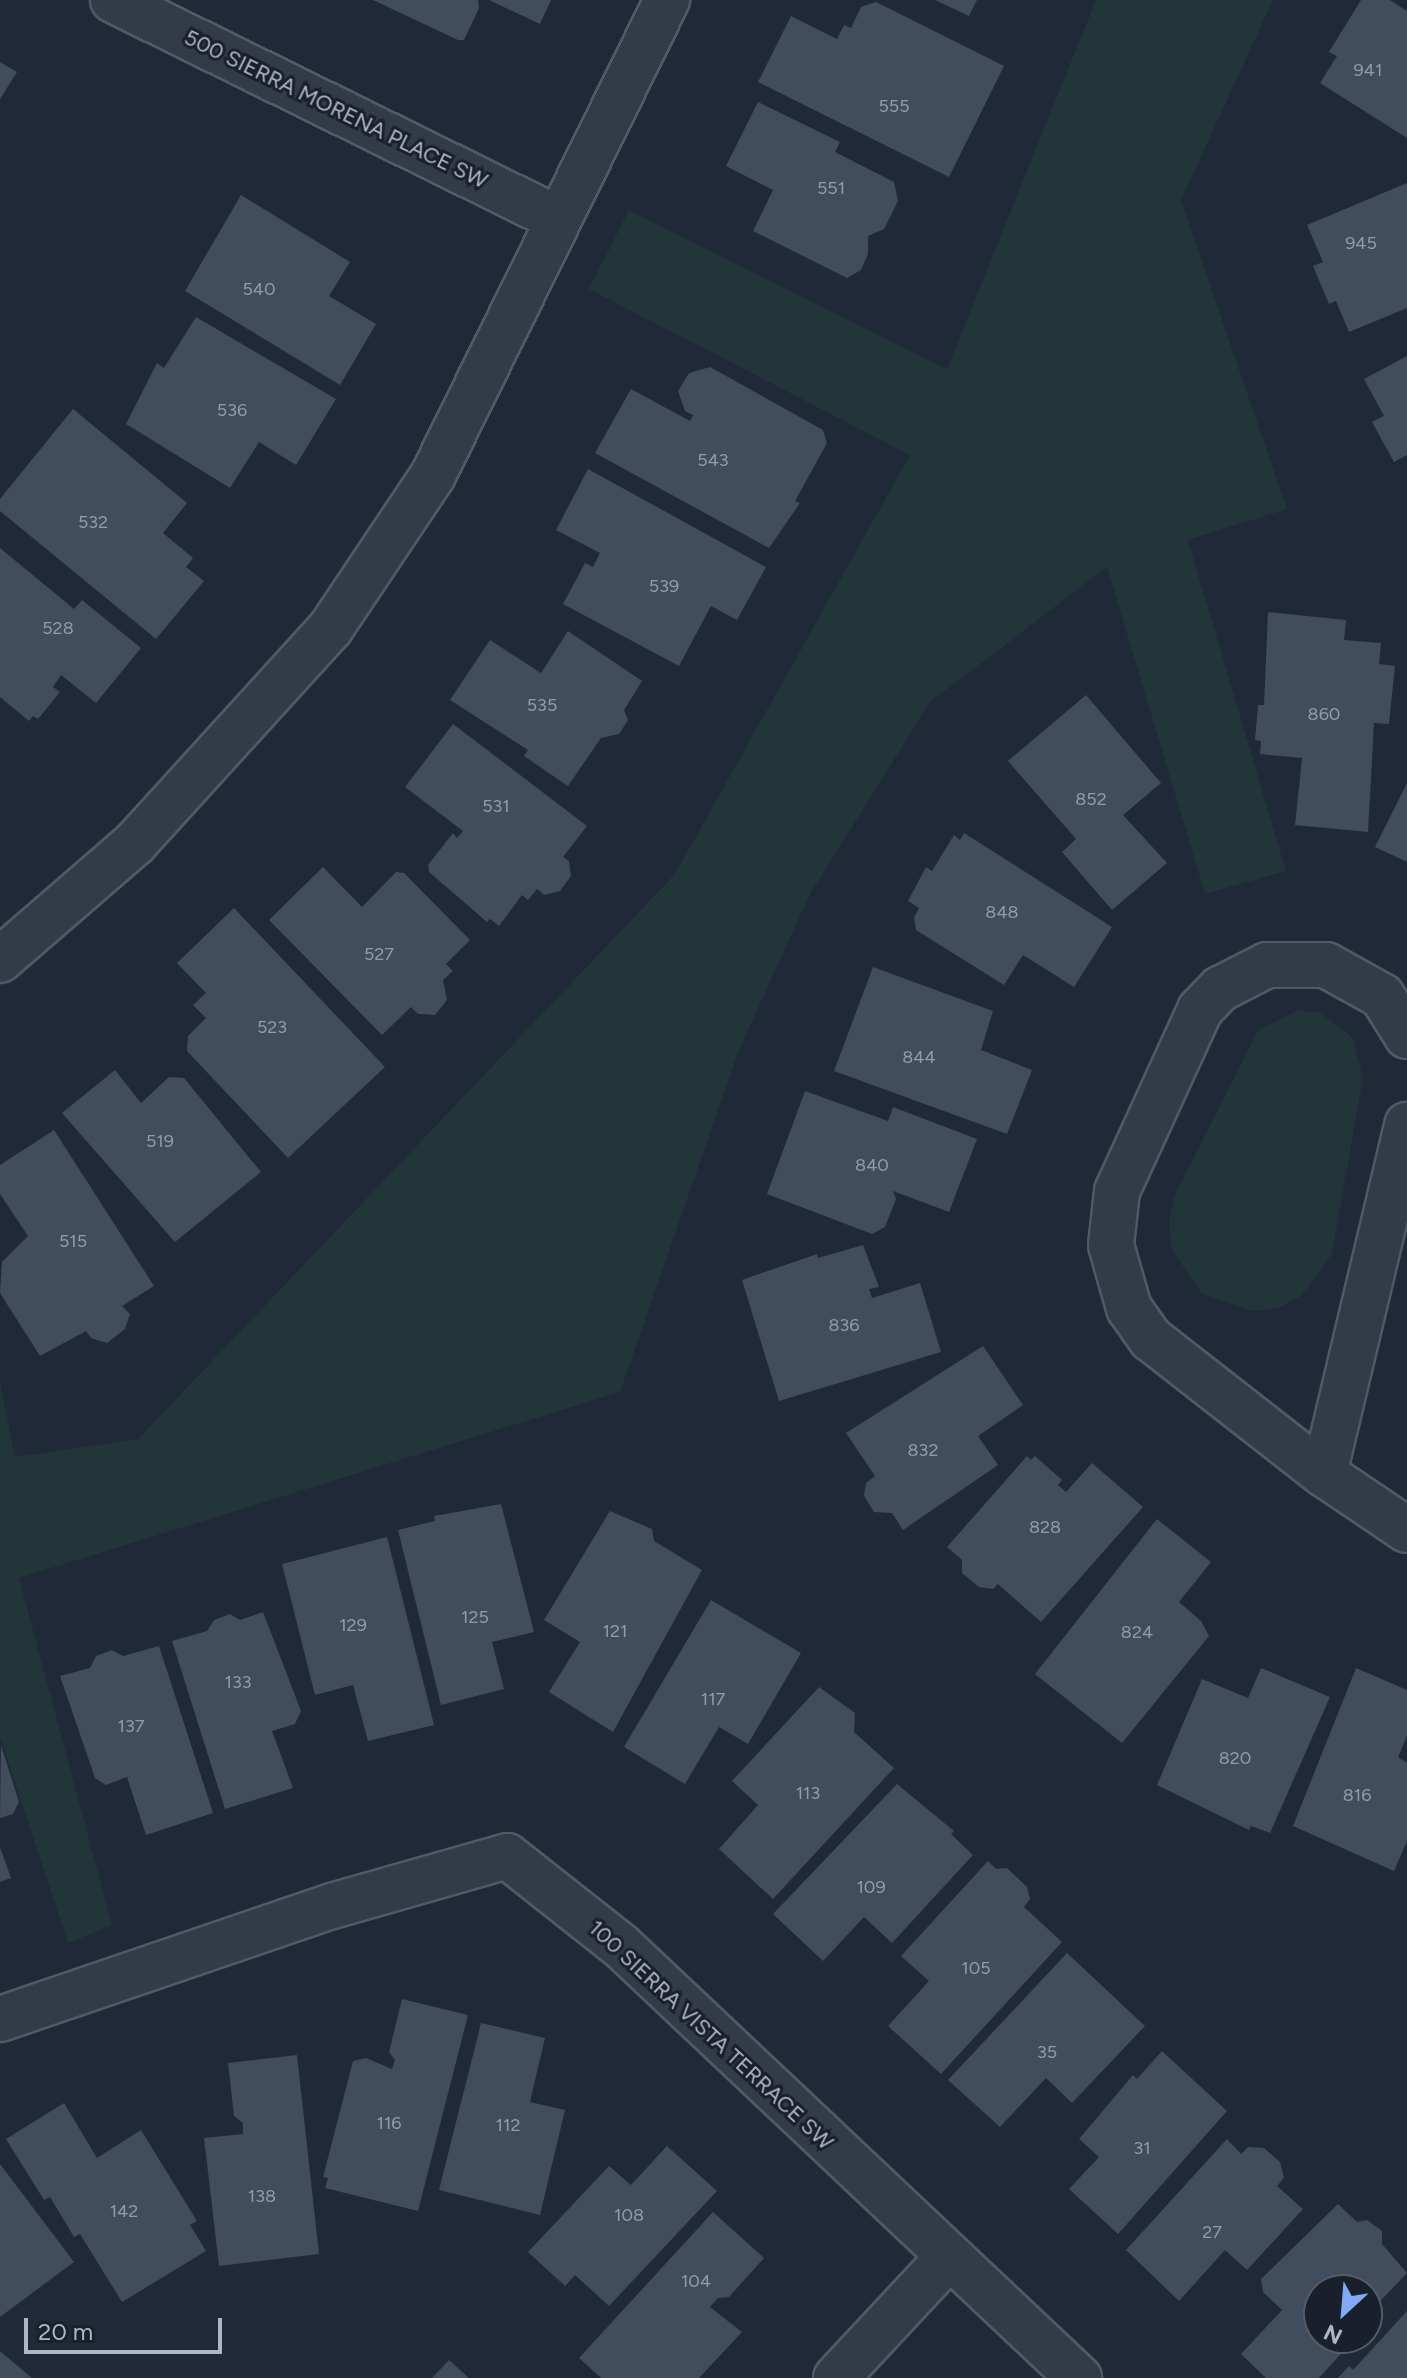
<!DOCTYPE html>
<style>
body{margin:0}
#map{position:relative;width:1407px;height:2378px;overflow:hidden;background:#202937;font-family:Figtree,sans-serif}
div>[style]{position:absolute}
[style*='--x']{left:calc(var(--x)*1px);top:calc(var(--y)*1px);width:calc(var(--w)*1px);rotate:calc(var(--a)*1deg)}
.green>*{inset:0;background:#223538}
.building>*{inset:0;background:#414c5c}
.roads{filter:drop-shadow(2px 0 #515965) drop-shadow(-2px 0 #515965) drop-shadow(0 2px #515965) drop-shadow(0 -2px #515965)}
.minor>*{height:44px;margin:-22px;padding:0 22px;transform-origin:22px;border-radius:22px;background:#343b48}
span{translate:-50% -50%;white-space:nowrap;text-align:center;line-height:1.15;-webkit-text-stroke:6px #19202c;paint-order:stroke}
.number-label{font-size:18px;color:#939caa}
.number-label span{-webkit-text-stroke-width:0}
.street-label{font-size:22px;color:#aeb6c4}
.north{position:absolute;left:1303px;top:2274px;width:80px;height:80px;box-sizing:border-box;background:#19202c;border:2px solid #555c69;border-radius:50%;rotate:206deg;font-size:22px;font-weight:700;line-height:32px;text-align:center;color:#aeb6c4}
.north::after{content:'';display:block;margin:auto;width:28px;height:36px;background:#81aaf6;clip-path:polygon(50% 0,100% 100%,50% 72%,0 100%)}
.scale{position:absolute;left:24px;top:2318px;width:198px;height:36px;box-sizing:border-box;border:4px solid #aeb6c4;border-top:0;padding-left:10px;font-size:24px;line-height:28px;white-space:nowrap;color:#aeb6c4;-webkit-text-stroke:6px #19202c;paint-order:stroke}
</style>
<div id="map">
<div class="green">
<div style="clip-path:polygon(1096px 0,1273px 0,1181px 200px,1287px 509px,1188px 540px,1286px 871px,1205px 894px,1107px 567px,930px 702px,810px 894px,739px 1050px,620px 1392px,19px 1578px,112px 1925px,68px 1943px,0 1737px,0 1382px,15px 1457px,138px 1439px,675px 874px,910px 455px,589px 289px,629px 210px,947px 369px)"></div>
<div style="clip-path:polygon(1298px 1010px,1321px 1013px,1353px 1038px,1363px 1078px,1332px 1254px,1301px 1296px,1278px 1308px,1252px 1311px,1202px 1294px,1172px 1250px,1169px 1223px,1174px 1197px,1258px 1030px)"></div>
</div>
<div class="building">
<div style="clip-path:polygon(373px 0,478px 0,479px 8px,464px 40px,458px 40px)"></div>
<div style="clip-path:polygon(489px 0,551px 0,540px 24px)"></div>
<div style="clip-path:polygon(935px 0,977px 0,969px 16px)"></div>
<div style="clip-path:polygon(1361px 0,1390px 0,1407px 11px,1407px 138px,1320px 83px,1337px 56px,1329px 52px)"></div>
<div style="clip-path:polygon(876px 2px,1004px 66px,949px 177px,758px 82px,791px 16px,837px 39px,844px 25px,851px 28px,861px 7px)"></div>
<div style="clip-path:polygon(0 62px,17px 72px,0 99px)"></div>
<div style="clip-path:polygon(758px 102px,840px 142px,835px 152px,894px 182px,898px 201px,884px 229px,868px 236px,868px 254px,861px 270px,847px 278px,753px 231px,773px 190px,726px 166px)"></div>
<div style="clip-path:polygon(1407px 183px,1407px 308px,1349px 332px,1336px 301px,1329px 304px,1313px 266px,1323px 262px,1307px 225px)"></div>
<div style="clip-path:polygon(241px 195px,350px 262px,329px 296px,376px 324px,340px 385px,185px 291px)"></div>
<div style="clip-path:polygon(196px 317px,336px 399px,296px 465px,259px 442px,230px 488px,126px 424px,157px 363px,164px 368px)"></div>
<div style="clip-path:polygon(1407px 356px,1407px 455px,1394px 462px,1372px 422px,1384px 416px,1364px 379px)"></div>
<div style="clip-path:polygon(710px 367px,823px 430px,827px 443px,795px 501px,800px 503px,769px 548px,595px 453px,631px 389px,690px 421px,693px 415px,685px 411px,678px 391px,689px 373px)"></div>
<div style="clip-path:polygon(73px 409px,187px 503px,163px 533px,193px 558px,186px 567px,204px 581px,156px 639px,0 511px,0 499px)"></div>
<div style="clip-path:polygon(588px 469px,766px 567px,737px 620px,711px 606px,679px 666px,563px 604px,585px 563px,593px 567px,600px 553px,556px 530px)"></div>
<div style="clip-path:polygon(0 548px,74px 609px,82px 600px,141px 648px,96px 703px,61px 675px,53px 687px,60px 692px,38px 719px,33px 716px,29px 721px,0 697px)"></div>
<div style="clip-path:polygon(1268px 612px,1346px 620px,1344px 640px,1381px 643px,1379px 664px,1395px 666px,1389px 724px,1374px 723px,1368px 832px,1295px 825px,1302px 758px,1260px 754px,1261px 741px,1255px 740px,1258px 705px,1264px 705px)"></div>
<div style="clip-path:polygon(568px 631px,642px 681px,624px 710px,628px 720px,619px 734px,601px 738px,568px 786px,524px 756px,528px 750px,450px 700px,490px 640px,541px 673px)"></div>
<div style="clip-path:polygon(1086px 695px,1161px 783px,1123px 815px,1167px 863px,1112px 910px,1062px 852px,1076px 839px,1008px 761px)"></div>
<div style="clip-path:polygon(453px 724px,587px 826px,563px 857px,569px 861px,571px 876px,560px 891px,544px 895px,537px 889px,528px 900px,522px 895px,499px 926px,490px 919px,487px 922px,429px 872px,428px 865px,453px 833px,457px 838px,463px 831px,405px 787px)"></div>
<div style="clip-path:polygon(1407px 783px,1407px 862px,1375px 847px)"></div>
<div style="clip-path:polygon(964px 833px,1112px 927px,1074px 987px,1023px 955px,1004px 985px,916px 930px,914px 918px,919px 908px,908px 901px,926px 867px,932px 871px,954px 835px,960px 840px)"></div>
<div style="clip-path:polygon(323px 867px,362px 907px,396px 872px,404px 873px,470px 940px,446px 964px,453px 971px,443px 980px,447px 1000px,435px 1015px,418px 1014px,411px 1007px,382px 1035px,269px 920px)"></div>
<div style="clip-path:polygon(234px 908px,385px 1067px,288px 1158px,187px 1051px,188px 1036px,206px 1018px,193px 1005px,206px 993px,177px 963px)"></div>
<div style="clip-path:polygon(873px 967px,993px 1011px,981px 1050px,1032px 1070px,1007px 1134px,834px 1071px)"></div>
<div style="clip-path:polygon(115px 1070px,141px 1103px,169px 1077px,184px 1078px,261px 1172px,175px 1242px,62px 1113px)"></div>
<div style="clip-path:polygon(805px 1091px,888px 1121px,893px 1107px,977px 1139px,949px 1212px,893px 1191px,896px 1199px,885px 1227px,872px 1234px,767px 1194px)"></div>
<div style="clip-path:polygon(54px 1130px,154px 1286px,122px 1306px,130px 1314px,125px 1329px,107px 1343px,91px 1338px,86px 1331px,40px 1356px,0 1293px,2px 1262px,28px 1236px,0 1194px,0 1165px)"></div>
<div style="clip-path:polygon(863px 1245px,879px 1287px,869px 1289px,872px 1298px,920px 1283px,941px 1352px,779px 1401px,742px 1280px,817px 1254px,818px 1258px)"></div>
<div style="clip-path:polygon(983px 1346px,1023px 1405px,978px 1436px,998px 1465px,903px 1530px,892px 1513px,874px 1512px,864px 1496px,866px 1483px,875px 1476px,846px 1433px)"></div>
<div style="clip-path:polygon(1027px 1456px,1031px 1460px,1035px 1456px,1062px 1480px,1058px 1485px,1066px 1492px,1092px 1463px,1143px 1507px,1041px 1622px,998px 1584px,993px 1589px,979px 1587px,962px 1573px,962px 1560px,947px 1547px)"></div>
<div style="clip-path:polygon(501px 1504px,534px 1632px,492px 1642px,504px 1689px,441px 1705px,398px 1530px,435px 1521px,434px 1516px)"></div>
<div style="clip-path:polygon(610px 1511px,652px 1529px,654px 1541px,702px 1570px,613px 1732px,549px 1692px,580px 1642px,544px 1620px)"></div>
<div style="clip-path:polygon(1157px 1519px,1211px 1562px,1179px 1602px,1201px 1621px,1209px 1636px,1122px 1743px,1035px 1674px)"></div>
<div style="clip-path:polygon(387px 1537px,434px 1725px,368px 1741px,353px 1685px,315px 1695px,282px 1564px)"></div>
<div style="clip-path:polygon(711px 1600px,801px 1653px,748px 1744px,719px 1727px,685px 1784px,624px 1747px)"></div>
<div style="clip-path:polygon(263px 1612px,301px 1711px,295px 1724px,272px 1731px,293px 1788px,225px 1809px,172px 1641px,207px 1631px,214px 1620px,230px 1614px,240px 1620px)"></div>
<div style="clip-path:polygon(159px 1646px,213px 1813px,146px 1835px,127px 1777px,106px 1785px,95px 1778px,60px 1676px,90px 1668px,96px 1656px,112px 1650px,123px 1656px)"></div>
<div style="clip-path:polygon(1261px 1668px,1330px 1697px,1270px 1833px,1251px 1826px,1249px 1830px,1157px 1785px,1202px 1679px,1248px 1698px)"></div>
<div style="clip-path:polygon(1356px 1668px,1407px 1690px,1407px 1736px,1398px 1757px,1407px 1763px,1407px 1841px,1394px 1871px,1293px 1826px)"></div>
<div style="clip-path:polygon(819px 1687px,855px 1713px,854px 1732px,894px 1768px,773px 1899px,719px 1849px,758px 1805px,732px 1781px)"></div>
<div style="clip-path:polygon(1px 1745px,19px 1802px,13px 1814px,0 1818px)"></div>
<div style="clip-path:polygon(897px 1784px,954px 1831px,951px 1834px,973px 1855px,892px 1943px,864px 1917px,823px 1961px,773px 1914px)"></div>
<div style="clip-path:polygon(0 1847px,11px 1878px,0 1882px)"></div>
<div style="clip-path:polygon(988px 1861px,996px 1869px,1007px 1868px,1027px 1887px,1030px 1899px,1024px 1907px,1062px 1942px,941px 2074px,888px 2026px,929px 1981px,901px 1956px)"></div>
<div style="clip-path:polygon(1067px 1953px,1145px 2026px,1072px 2103px,1046px 2078px,1000px 2127px,948px 2080px)"></div>
<div style="clip-path:polygon(402px 1999px,468px 2015px,418px 2211px,325px 2188px,328px 2178px,323px 2177px,353px 2061px,366px 2058px,392px 2069px,395px 2060px,389px 2052px)"></div>
<div style="clip-path:polygon(481px 2023px,545px 2038px,530px 2102px,565px 2110px,540px 2215px,439px 2190px)"></div>
<div style="clip-path:polygon(1162px 2051px,1227px 2111px,1118px 2234px,1069px 2189px,1099px 2157px,1079px 2139px,1133px 2075px,1137px 2079px)"></div>
<div style="clip-path:polygon(297px 2055px,319px 2254px,219px 2266px,204px 2138px,243px 2134px,243px 2123px,234px 2116px,228px 2063px)"></div>
<div style="clip-path:polygon(64px 2103px,97px 2158px,141px 2130px,197px 2221px,190px 2225px,206px 2251px,122px 2302px,80px 2234px,74px 2237px,50px 2197px,44px 2200px,6px 2139px)"></div>
<div style="clip-path:polygon(1227px 2139px,1241px 2154px,1248px 2147px,1264px 2148px,1280px 2162px,1284px 2178px,1277px 2186px,1303px 2209px,1247px 2270px,1225px 2250px,1179px 2301px,1126px 2250px)"></div>
<div style="clip-path:polygon(667px 2146px,717px 2191px,609px 2306px,575px 2275px,565px 2286px,528px 2252px,609px 2166px,631px 2185px)"></div>
<div style="clip-path:polygon(0 2164px,74px 2262px,0 2317px)"></div>
<div style="clip-path:polygon(1338px 2204px,1357px 2222px,1367px 2220px,1382px 2231px,1382px 2244px,1407px 2273px,1367px 2315px,1367px 2290px,1319px 2290px,1319px 2338px,1346px 2338px,1342px 2342px,1347px 2347px,1319px 2378px,1266px 2378px,1241px 2354px,1282px 2310px,1263px 2292px,1261px 2279px)"></div>
<div style="clip-path:polygon(713px 2212px,764px 2258px,729px 2297px,718px 2298px,710px 2307px,742px 2332px,699px 2378px,601px 2378px,579px 2358px)"></div>
<div style="clip-path:polygon(1407px 2311px,1407px 2378px,1338px 2378px,1349px 2366px,1353px 2370px)"></div>
<div style="clip-path:polygon(0 2351px,32px 2378px,0 2378px)"></div>
<div style="clip-path:polygon(449px 2360px,469px 2378px,432px 2378px)"></div>
</div>
<div class="roads">
<div class="minor">
<div style="--x:113;--y:0;--w:497;--a:26.2"></div>
<div style="--x:0;--y:960;--w:179;--a:-40.9"></div>
<div style="--x:135;--y:843;--w:290;--a:-47.7"></div>
<div style="--x:330;--y:629;--w:185;--a:-56.2"></div>
<div style="--x:433;--y:475;--w:530;--a:-63.77"></div>
<div style="--x:1407;--y:1036;--w:47;--a:-122"></div>
<div style="--x:1382;--y:996;--w:64;--a:-151"></div>
<div style="--x:1326;--y:965;--w:59;--a:180"></div>
<div style="--x:1267;--y:965;--w:53;--a:152.9"></div>
<div style="--x:1220;--y:989;--w:29;--a:134"></div>
<div style="--x:1200;--y:1010;--w:199;--a:114.6"></div>
<div style="--x:1117;--y:1191;--w:54;--a:96.3"></div>
<div style="--x:1111;--y:1245;--w:66;--a:74.1"></div>
<div style="--x:1129;--y:1308;--w:38;--a:55"></div>
<div style="--x:1151;--y:1339;--w:219;--a:38"></div>
<div style="--x:1324;--y:1474;--w:100;--a:34"></div>
<div style="--x:1324;--y:1474;--w:359;--a:-76.6"></div>
<div style="--x:0;--y:2019;--w:351;--a:-18.8"></div>
<div style="--x:332;--y:1906;--w:182;--a:-15.9"></div>
<div style="--x:507;--y:1856;--w:145;--a:38.3"></div>
<div style="--x:621;--y:1946;--w:630;--a:43.33"></div>
<div style="--x:836;--y:2378;--w:163;--a:-47"></div>
</div>
</div>
<div class="number-label">
<span style="left:1368px;top:70px">941</span>
<span style="left:894px;top:106px">555</span>
<span style="left:831px;top:188px">551</span>
<span style="left:1361px;top:243px">945</span>
<span style="left:259px;top:289px">540</span>
<span style="left:232px;top:410px">536</span>
<span style="left:713px;top:460px">543</span>
<span style="left:93px;top:522px">532</span>
<span style="left:664px;top:586px">539</span>
<span style="left:58px;top:628px">528</span>
<span style="left:542px;top:705px">535</span>
<span style="left:1324px;top:714px">860</span>
<span style="left:1091px;top:799px">852</span>
<span style="left:496px;top:806px">531</span>
<span style="left:1002px;top:912px">848</span>
<span style="left:379px;top:954px">527</span>
<span style="left:272px;top:1027px">523</span>
<span style="left:919px;top:1057px">844</span>
<span style="left:160px;top:1141px">519</span>
<span style="left:872px;top:1165px">840</span>
<span style="left:73px;top:1241px">515</span>
<span style="left:844px;top:1325px">836</span>
<span style="left:923px;top:1450px">832</span>
<span style="left:1045px;top:1527px">828</span>
<span style="left:475px;top:1617px">125</span>
<span style="left:353px;top:1625px">129</span>
<span style="left:615px;top:1631px">121</span>
<span style="left:1137px;top:1632px">824</span>
<span style="left:238px;top:1682px">133</span>
<span style="left:713px;top:1699px">117</span>
<span style="left:131px;top:1726px">137</span>
<span style="left:1235px;top:1758px">820</span>
<span style="left:808px;top:1793px">113</span>
<span style="left:1357px;top:1795px">816</span>
<span style="left:871px;top:1887px">109</span>
<span style="left:976px;top:1968px">105</span>
<span style="left:1047px;top:2052px">35</span>
<span style="left:389px;top:2123px">116</span>
<span style="left:508px;top:2125px">112</span>
<span style="left:1142px;top:2148px">31</span>
<span style="left:262px;top:2196px">138</span>
<span style="left:124px;top:2211px">142</span>
<span style="left:629px;top:2215px">108</span>
<span style="left:1212px;top:2232px">27</span>
<span style="left:696px;top:2281px">104</span>
</div>
<div class="street-label">
<span style="left:336px;top:109px;rotate:26deg">500 SIERRA MORENA PLACE SW</span>
<span style="left:711px;top:2035px;rotate:43deg">100 SIERRA VISTA TERRACE SW</span>
</div>
<div class="north">N</div>
<div class="scale">20 m</div>
</div>
